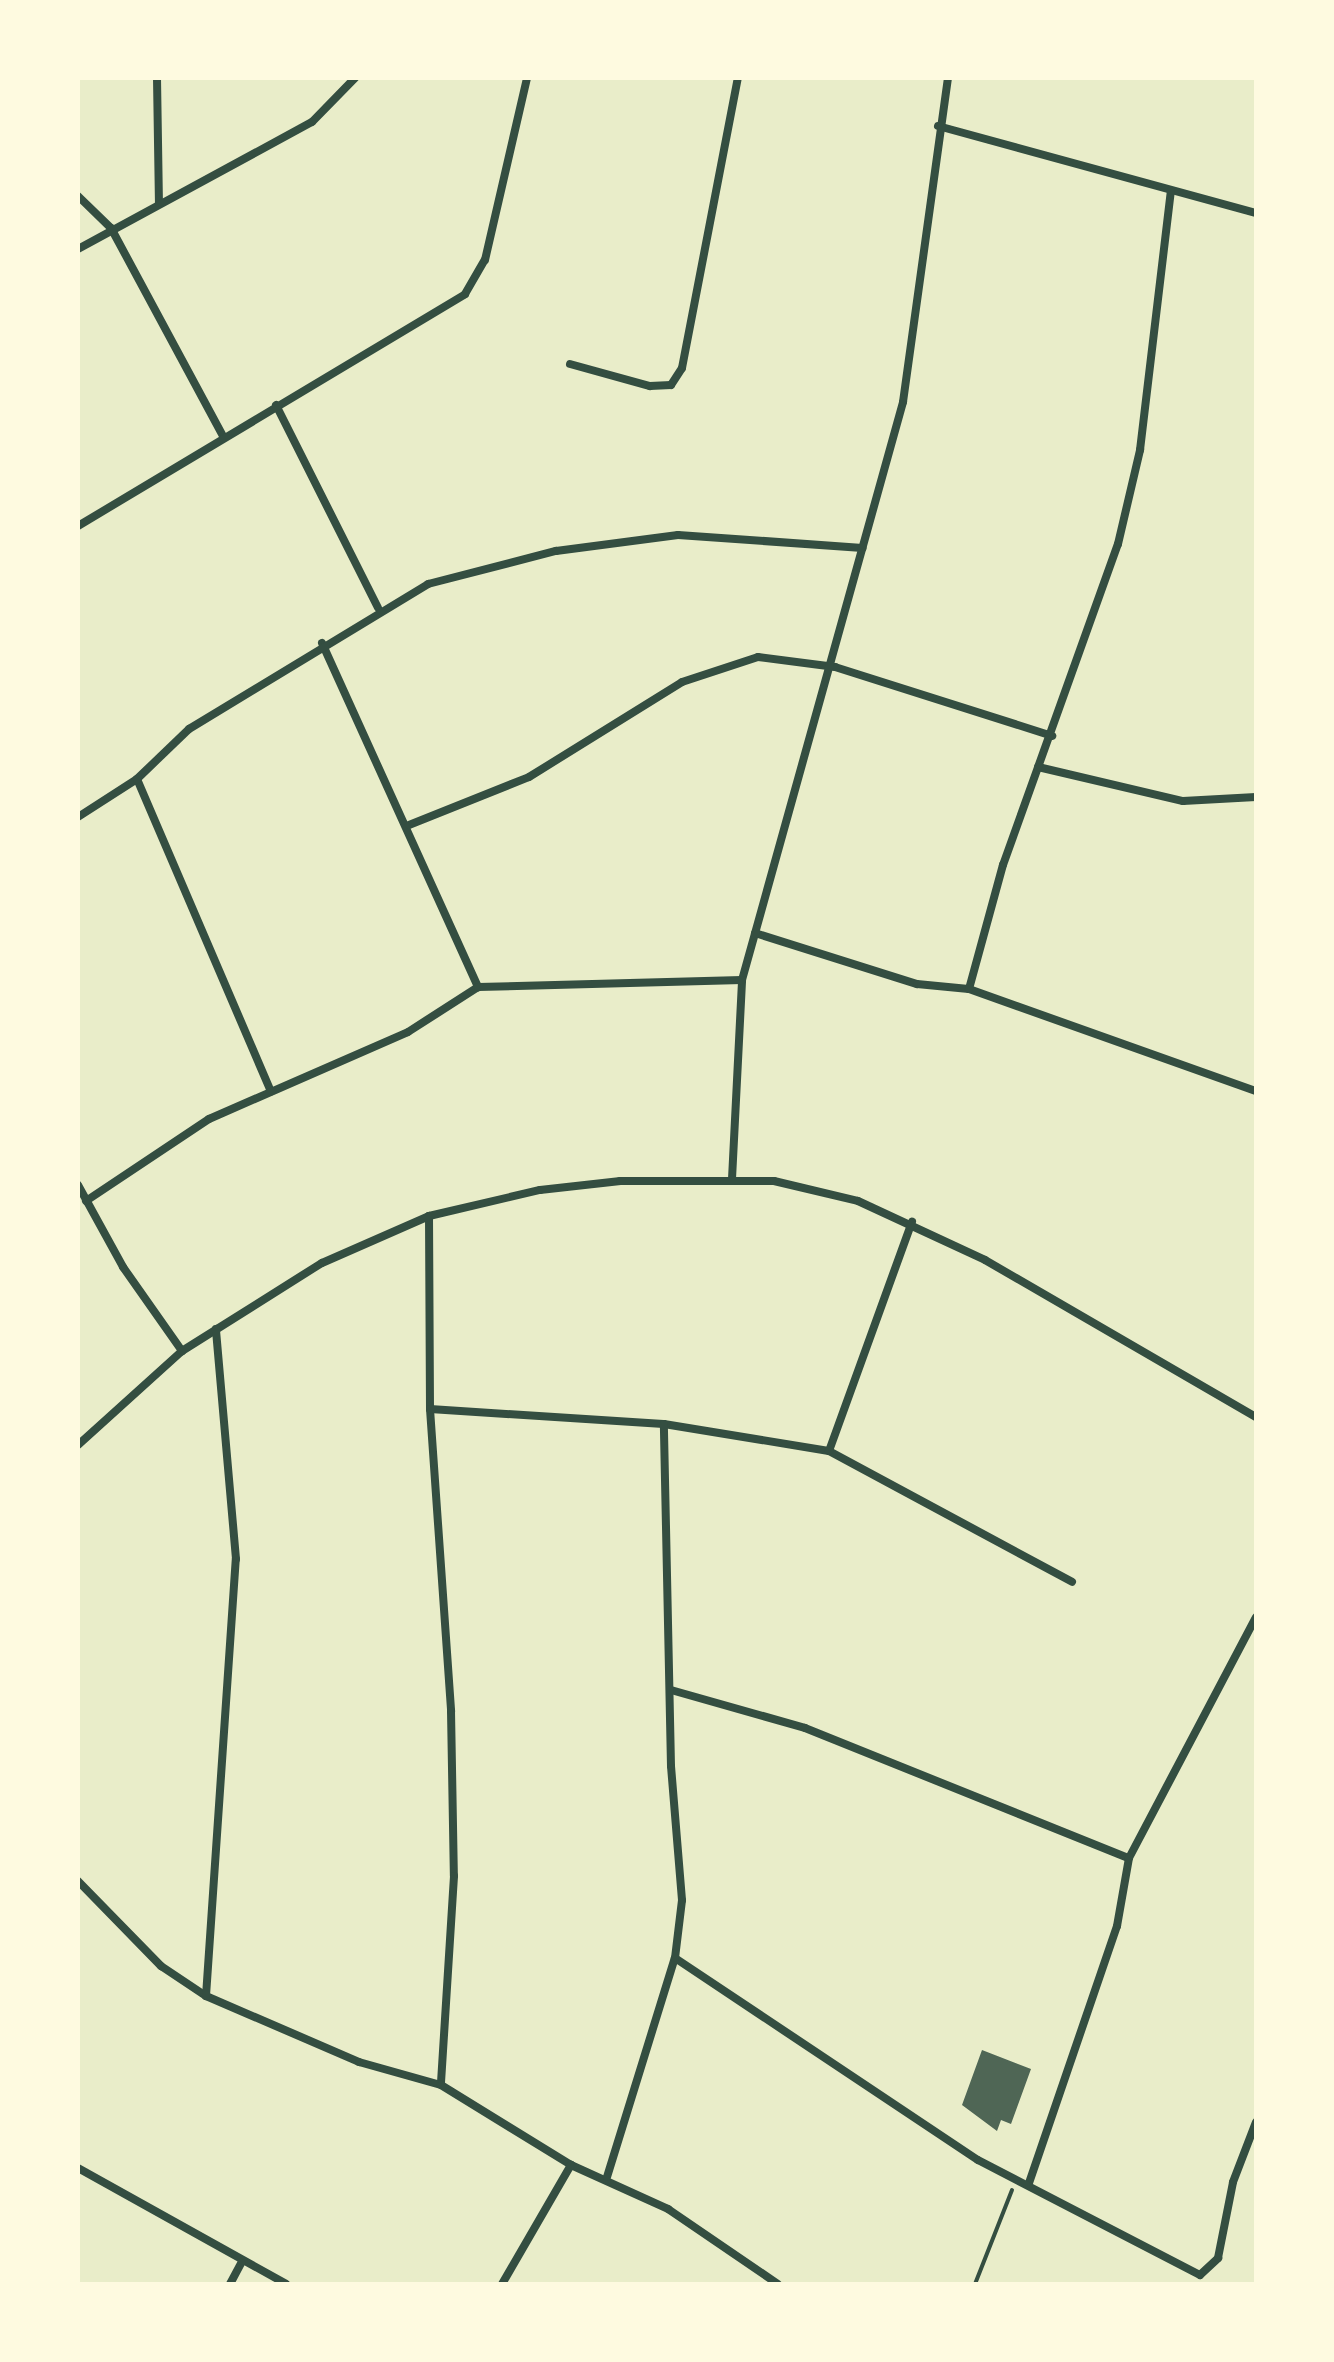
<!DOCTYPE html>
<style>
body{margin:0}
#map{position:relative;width:1334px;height:2362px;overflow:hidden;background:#e9edc9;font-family:"Public Sans",sans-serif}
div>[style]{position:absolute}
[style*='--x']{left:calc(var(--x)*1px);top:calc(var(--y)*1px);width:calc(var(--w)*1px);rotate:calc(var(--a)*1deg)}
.building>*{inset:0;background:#4f6655}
.path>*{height:4px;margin:-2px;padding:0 2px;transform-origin:2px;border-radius:2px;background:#344e41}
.minor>*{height:8px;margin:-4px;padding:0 4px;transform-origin:4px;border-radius:4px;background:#344e41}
span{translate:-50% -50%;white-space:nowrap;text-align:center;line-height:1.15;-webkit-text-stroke:7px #fefae0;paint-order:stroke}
.frame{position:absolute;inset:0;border:80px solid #fefae0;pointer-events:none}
</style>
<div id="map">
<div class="building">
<div style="clip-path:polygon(982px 2050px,1031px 2069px,1011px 2124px,1001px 2120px,997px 2131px,962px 2105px)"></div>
</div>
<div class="path">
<div style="--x:975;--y:2284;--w:101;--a:-68.5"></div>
</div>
<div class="minor">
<div style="--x:157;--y:78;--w:126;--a:89.1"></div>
<div style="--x:938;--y:126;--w:330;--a:15.3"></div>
<div style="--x:78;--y:196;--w:46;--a:44.1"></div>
<div style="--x:111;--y:228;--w:238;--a:61.7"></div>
<div style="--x:78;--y:249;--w:266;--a:-28.5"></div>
<div style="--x:312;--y:122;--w:62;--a:-45.7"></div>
<div style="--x:570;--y:364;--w:83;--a:15.4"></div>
<div style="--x:650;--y:386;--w:21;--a:-3"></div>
<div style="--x:671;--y:385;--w:20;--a:-57"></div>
<div style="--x:682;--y:368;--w:295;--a:-79.1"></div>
<div style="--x:276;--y:405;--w:227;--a:63.3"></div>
<div style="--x:78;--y:526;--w:451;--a:-30.9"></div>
<div style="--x:465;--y:294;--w:39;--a:-60"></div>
<div style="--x:485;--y:260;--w:187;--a:-77"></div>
<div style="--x:322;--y:643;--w:378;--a:65.6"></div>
<div style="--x:1038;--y:767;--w:149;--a:13.2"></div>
<div style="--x:1183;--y:801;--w:73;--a:-3.1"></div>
<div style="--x:137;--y:779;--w:340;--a:66.8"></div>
<div style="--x:78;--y:817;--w:70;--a:-32.8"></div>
<div style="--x:137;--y:779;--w:72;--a:-43.9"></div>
<div style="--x:189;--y:729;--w:280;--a:-31.2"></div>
<div style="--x:428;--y:584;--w:132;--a:-14.5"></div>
<div style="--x:556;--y:551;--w:123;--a:-7.5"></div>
<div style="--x:678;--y:535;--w:185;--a:4"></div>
<div style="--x:409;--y:825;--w:129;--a:-21.8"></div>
<div style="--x:529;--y:777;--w:180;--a:-31.8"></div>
<div style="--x:682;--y:682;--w:80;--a:-18.2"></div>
<div style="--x:758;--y:657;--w:78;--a:7.4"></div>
<div style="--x:835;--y:667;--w:228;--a:17.6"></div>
<div style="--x:755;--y:933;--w:170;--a:17.5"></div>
<div style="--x:917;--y:984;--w:52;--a:5.5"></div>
<div style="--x:969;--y:989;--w:305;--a:19.6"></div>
<div style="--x:969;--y:989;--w:129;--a:-74.7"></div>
<div style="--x:1003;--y:865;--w:341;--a:-70.3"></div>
<div style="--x:1118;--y:544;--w:97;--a:-76.8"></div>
<div style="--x:1140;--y:450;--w:261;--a:-83.2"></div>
<div style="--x:732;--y:1179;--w:199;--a:-87.1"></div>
<div style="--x:742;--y:980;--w:600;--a:-74.43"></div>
<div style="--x:903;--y:402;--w:327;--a:-82.1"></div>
<div style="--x:78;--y:1185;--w:94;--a:61.2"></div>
<div style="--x:123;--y:1267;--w:103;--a:54.9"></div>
<div style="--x:86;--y:1201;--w:148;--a:-33.7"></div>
<div style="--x:209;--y:1119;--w:217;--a:-23.6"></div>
<div style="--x:408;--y:1032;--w:83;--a:-32.7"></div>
<div style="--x:478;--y:987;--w:264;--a:-1.5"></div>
<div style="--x:429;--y:1216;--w:193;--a:89.7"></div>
<div style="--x:430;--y:1409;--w:303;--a:86"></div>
<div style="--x:451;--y:1711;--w:165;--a:89"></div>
<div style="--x:454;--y:1876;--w:209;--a:93.6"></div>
<div style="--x:430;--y:1409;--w:234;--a:3.7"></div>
<div style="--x:664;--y:1424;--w:167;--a:9.3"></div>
<div style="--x:829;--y:1451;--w:276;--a:28.3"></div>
<div style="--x:78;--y:1445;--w:140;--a:-42.1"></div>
<div style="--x:182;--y:1351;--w:165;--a:-32.2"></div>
<div style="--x:322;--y:1263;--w:117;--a:-23.7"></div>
<div style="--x:429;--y:1216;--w:114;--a:-13.2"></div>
<div style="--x:540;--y:1190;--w:81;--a:-6.4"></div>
<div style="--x:620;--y:1181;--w:154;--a:0"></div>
<div style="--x:774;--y:1181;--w:86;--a:13.4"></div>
<div style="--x:858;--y:1201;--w:140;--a:24.9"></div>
<div style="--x:985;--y:1260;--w:313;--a:30.1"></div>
<div style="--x:829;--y:1451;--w:244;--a:-70.1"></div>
<div style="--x:671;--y:1690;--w:139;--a:15.8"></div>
<div style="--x:805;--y:1728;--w:349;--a:21.9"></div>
<div style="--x:1129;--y:1858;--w:69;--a:100"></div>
<div style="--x:1117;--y:1926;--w:272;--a:108.9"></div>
<div style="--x:1129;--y:1858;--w:272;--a:-62.2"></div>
<div style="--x:78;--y:1881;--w:119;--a:45.7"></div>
<div style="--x:161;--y:1966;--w:54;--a:33.7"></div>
<div style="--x:206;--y:1996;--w:167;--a:23.3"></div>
<div style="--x:359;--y:2062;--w:85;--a:15.7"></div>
<div style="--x:441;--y:2085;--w:153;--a:31.6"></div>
<div style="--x:571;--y:2165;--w:107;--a:24.4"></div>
<div style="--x:668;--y:2209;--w:133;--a:34.3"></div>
<div style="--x:675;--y:1958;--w:364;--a:33.7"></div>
<div style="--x:978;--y:2160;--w:250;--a:27.4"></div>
<div style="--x:1200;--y:2275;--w:25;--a:-43"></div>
<div style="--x:1218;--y:2258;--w:77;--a:-78.8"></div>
<div style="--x:1233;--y:2182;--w:64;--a:-69"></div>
<div style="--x:206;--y:1996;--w:438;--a:-86.1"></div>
<div style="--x:236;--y:1559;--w:231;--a:-95"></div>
<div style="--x:78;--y:2168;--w:238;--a:29.1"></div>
<div style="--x:607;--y:2177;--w:229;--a:-72.8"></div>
<div style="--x:675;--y:1958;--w:58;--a:-83.1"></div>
<div style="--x:682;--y:1900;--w:134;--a:-94.7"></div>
<div style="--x:671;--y:1766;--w:342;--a:-91.2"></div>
<div style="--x:230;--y:2284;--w:24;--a:-62"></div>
<div style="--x:502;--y:2284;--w:138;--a:-59.9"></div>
</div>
<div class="frame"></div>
</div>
